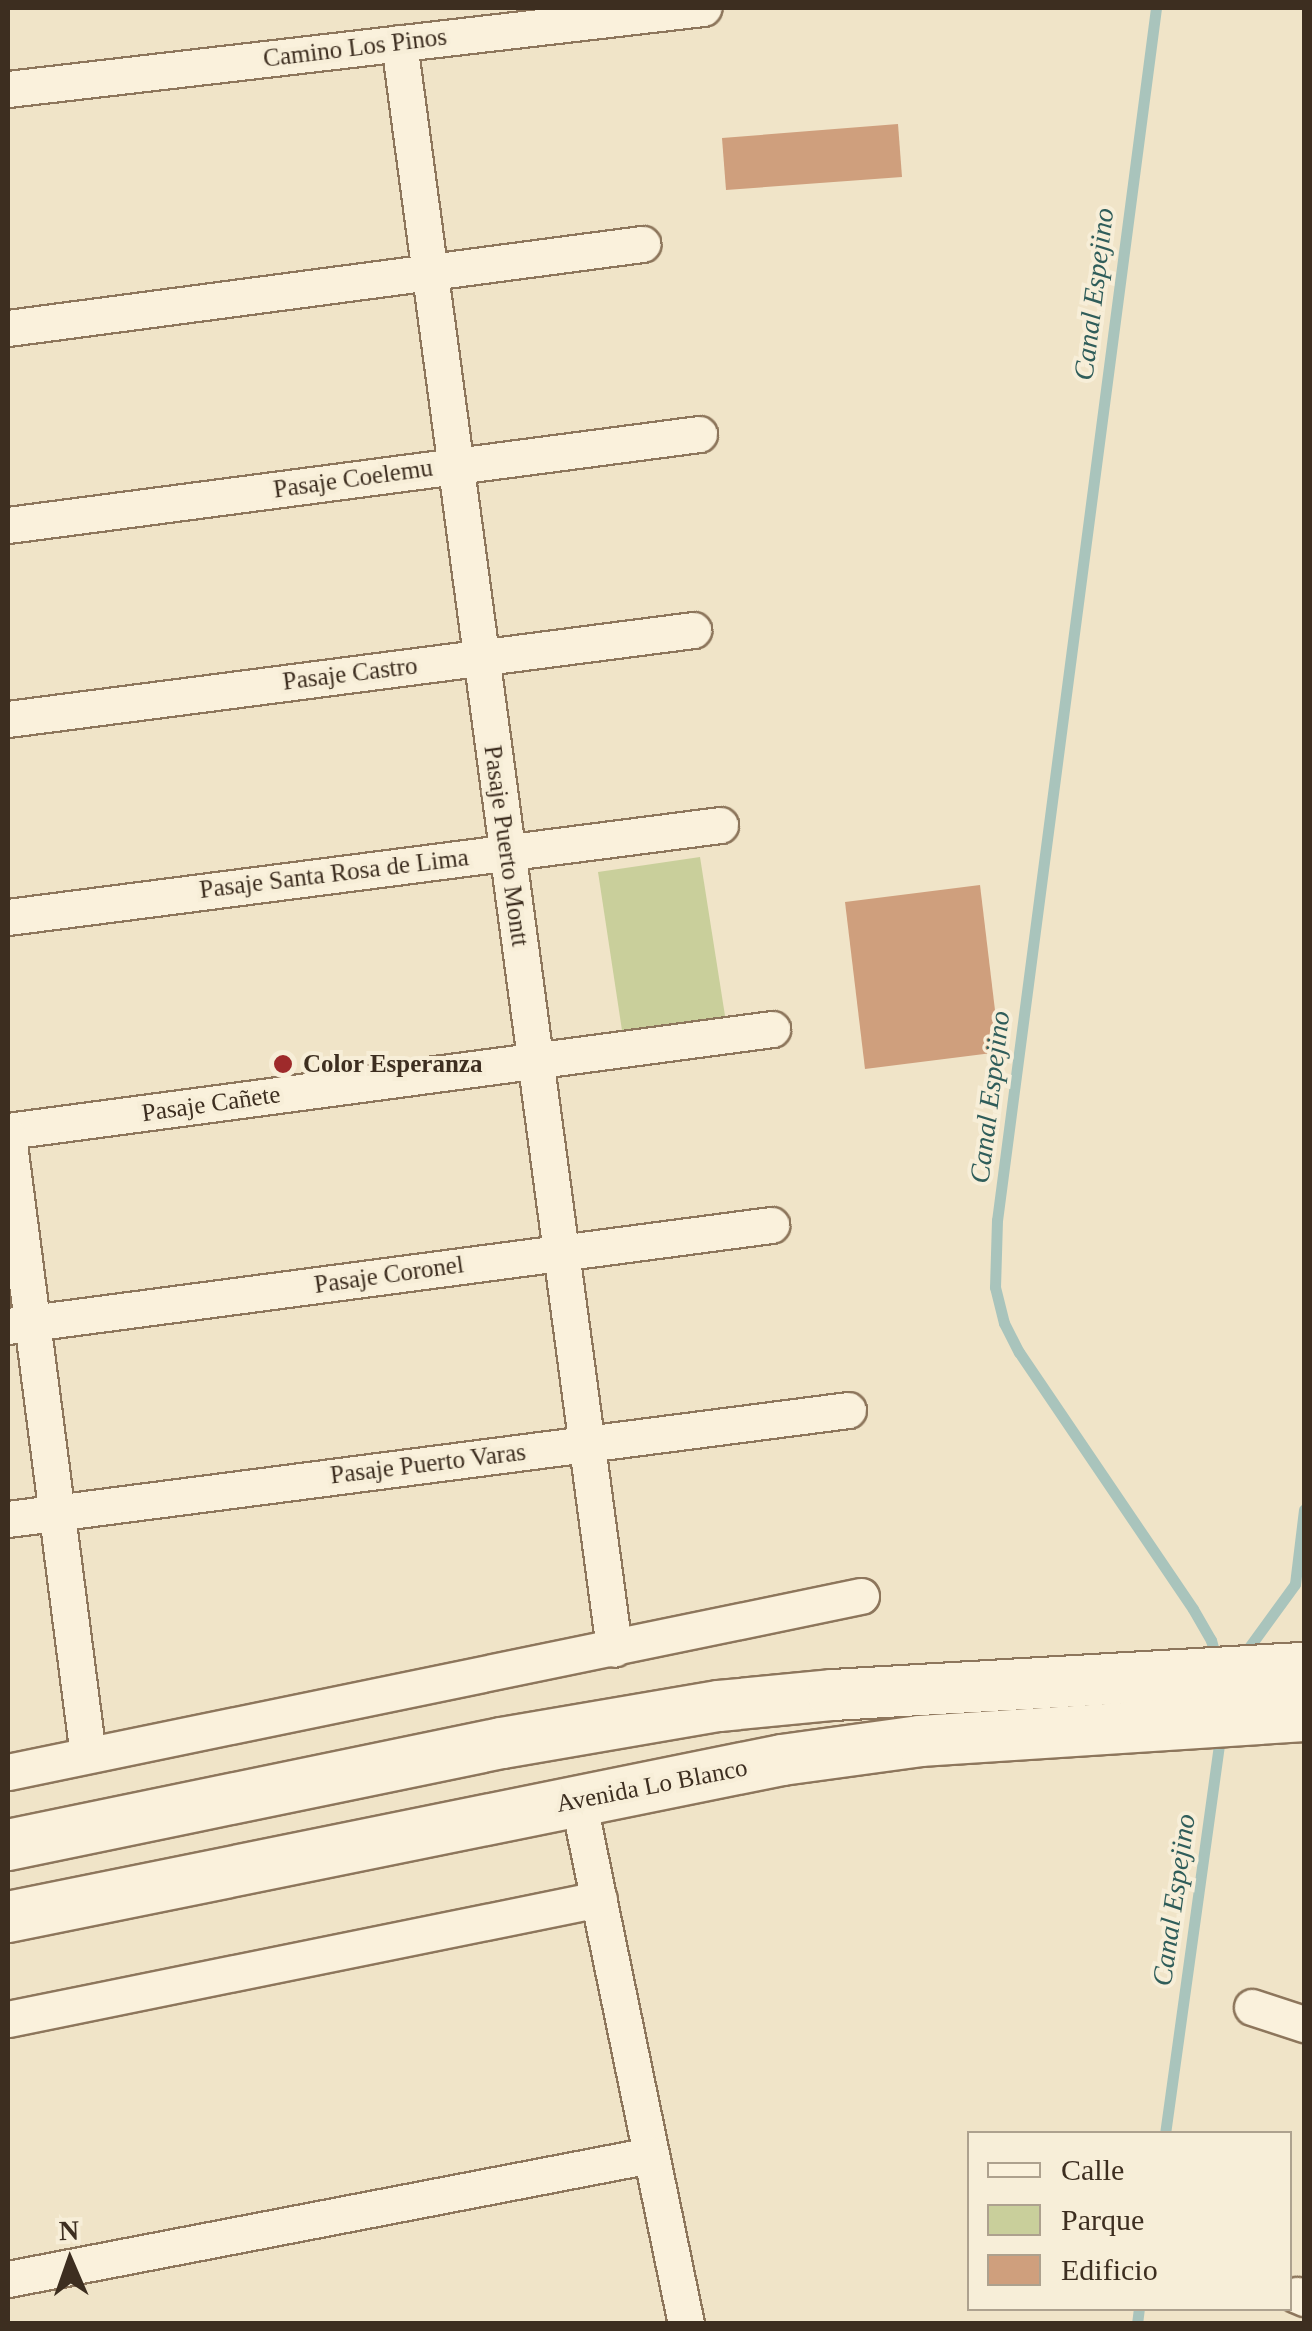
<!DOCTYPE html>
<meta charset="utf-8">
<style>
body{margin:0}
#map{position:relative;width:1312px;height:2331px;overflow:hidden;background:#f0e4c8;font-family:Georgia,serif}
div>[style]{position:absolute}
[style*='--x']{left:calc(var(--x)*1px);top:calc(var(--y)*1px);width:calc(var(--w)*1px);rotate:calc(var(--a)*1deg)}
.green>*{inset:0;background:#c9cf9b}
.stream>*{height:11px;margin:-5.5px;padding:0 5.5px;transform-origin:5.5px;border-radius:5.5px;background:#a9c4bc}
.building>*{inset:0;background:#cf9f7d}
.roads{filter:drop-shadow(2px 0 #8d765c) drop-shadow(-2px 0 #8d765c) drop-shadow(0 2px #8d765c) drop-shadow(0 -2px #8d765c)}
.minor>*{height:35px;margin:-17.5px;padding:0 17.5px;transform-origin:17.5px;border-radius:17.5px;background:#faf1dc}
.secondary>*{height:50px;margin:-25px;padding:0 25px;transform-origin:25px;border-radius:25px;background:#faf1dc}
.dots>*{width:28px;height:28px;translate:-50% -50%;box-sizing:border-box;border:5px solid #f7eed8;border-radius:50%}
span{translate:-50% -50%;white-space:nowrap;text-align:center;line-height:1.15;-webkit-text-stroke:8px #f7eed8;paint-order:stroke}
.street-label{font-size:25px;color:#3d2e20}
.poi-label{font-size:25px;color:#3d2e20;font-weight:700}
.left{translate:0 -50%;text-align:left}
.water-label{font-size:28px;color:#2f5d5a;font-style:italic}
.frame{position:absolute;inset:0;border:10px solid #3d2e20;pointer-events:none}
.legend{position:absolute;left:967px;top:2131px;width:325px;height:180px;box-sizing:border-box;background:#f7eed8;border:2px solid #ada18e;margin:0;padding:12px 18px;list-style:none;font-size:30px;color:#3d2e20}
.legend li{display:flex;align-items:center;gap:20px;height:50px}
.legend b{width:50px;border:2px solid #ada18e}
.north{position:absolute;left:20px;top:2211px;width:100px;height:100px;-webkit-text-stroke:8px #f7eed8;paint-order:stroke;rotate:358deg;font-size:28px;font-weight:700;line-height:40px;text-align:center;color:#3d2e20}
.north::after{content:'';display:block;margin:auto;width:35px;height:45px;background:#3d2e20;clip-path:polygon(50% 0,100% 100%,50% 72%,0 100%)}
</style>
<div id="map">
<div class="green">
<div style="clip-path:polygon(700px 857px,726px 1022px,623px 1037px,598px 872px)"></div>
</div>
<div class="stream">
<div style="--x:1156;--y:8;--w:1222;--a:97.47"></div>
<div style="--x:997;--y:1220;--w:67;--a:91.7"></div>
<div style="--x:995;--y:1287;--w:37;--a:76"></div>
<div style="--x:1004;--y:1323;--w:33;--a:63"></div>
<div style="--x:1019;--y:1352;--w:310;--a:55.9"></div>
<div style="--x:1193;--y:1609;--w:36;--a:60"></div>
<div style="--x:1211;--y:1640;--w:20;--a:75"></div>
<div style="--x:1242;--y:1657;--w:90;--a:-54"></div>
<div style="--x:1295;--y:1584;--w:75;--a:-83.1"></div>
<div style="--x:1165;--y:2134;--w:406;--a:-82.1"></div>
<div style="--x:1137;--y:2324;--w:16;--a:-83"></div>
</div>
<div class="building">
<div style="clip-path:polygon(898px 124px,902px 177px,726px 190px,722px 138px)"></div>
<div style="clip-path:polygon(980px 885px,1000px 1052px,865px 1069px,845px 902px)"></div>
</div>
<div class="roads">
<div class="minor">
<div style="--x:399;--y:43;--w:1620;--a:82.37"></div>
<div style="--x:8;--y:89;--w:700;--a:-6.65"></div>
<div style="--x:8;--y:328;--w:640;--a:-7.55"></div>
<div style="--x:8;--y:525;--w:697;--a:-7.5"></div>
<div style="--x:8;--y:719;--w:691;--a:-7.4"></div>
<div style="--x:8;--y:917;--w:718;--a:-7.36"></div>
<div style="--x:8;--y:1131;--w:771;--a:-7.6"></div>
<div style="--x:8;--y:1136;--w:624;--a:82.64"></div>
<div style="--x:8;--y:1326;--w:770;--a:-7.54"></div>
<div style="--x:8;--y:1519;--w:847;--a:-7.39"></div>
<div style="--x:8;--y:1772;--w:871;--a:-11.66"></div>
<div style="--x:578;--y:1800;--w:535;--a:78.35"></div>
<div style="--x:1252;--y:2007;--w:55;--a:18.1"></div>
<div style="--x:8;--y:2019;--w:603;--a:-11.48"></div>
<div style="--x:8;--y:2279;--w:655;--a:-10.92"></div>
<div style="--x:1297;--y:2295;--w:8;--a:23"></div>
</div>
<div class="secondary">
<div style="--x:8;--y:1845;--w:504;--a:-11.67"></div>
<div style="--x:502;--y:1743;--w:220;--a:-9.7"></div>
<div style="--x:719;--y:1706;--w:115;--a:-5.5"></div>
<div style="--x:833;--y:1695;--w:472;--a:-3.3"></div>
<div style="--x:8;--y:1917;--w:790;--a:-11.47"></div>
<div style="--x:782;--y:1760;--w:139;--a:-7.8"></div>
<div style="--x:920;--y:1741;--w:385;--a:-3.7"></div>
</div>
</div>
<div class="dots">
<div style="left:283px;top:1064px;background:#9e2a2b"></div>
</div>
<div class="street-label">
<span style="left:355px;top:48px;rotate:-7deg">Camino Los Pinos</span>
<span style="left:353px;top:479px;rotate:-8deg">Pasaje Coelemu</span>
<span style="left:350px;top:674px;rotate:-7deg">Pasaje Castro</span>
<span style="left:506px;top:846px;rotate:82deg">Pasaje Puerto Montt</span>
<span style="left:334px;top:874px;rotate:-7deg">Pasaje Santa Rosa de Lima</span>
<span style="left:211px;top:1104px;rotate:-8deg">Pasaje Cañete</span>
<span style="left:389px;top:1275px;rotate:-8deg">Pasaje Coronel</span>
<span style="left:428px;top:1464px;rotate:-7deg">Pasaje Puerto Varas</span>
<span style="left:652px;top:1786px;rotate:-11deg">Avenida Lo Blanco</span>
</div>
<div class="poi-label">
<span class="left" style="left:303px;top:1064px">Color Esperanza</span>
</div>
<div class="water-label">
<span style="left:1094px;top:294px;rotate:-83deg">Canal Espejino</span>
<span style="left:990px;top:1097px;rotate:-83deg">Canal Espejino</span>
<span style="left:1174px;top:1900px;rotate:-82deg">Canal Espejino</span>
</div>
<div class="frame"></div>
<ul class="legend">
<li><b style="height:12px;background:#faf1dc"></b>Calle</li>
<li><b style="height:28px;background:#c9cf9b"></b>Parque</li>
<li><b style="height:28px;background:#cf9f7d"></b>Edificio</li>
</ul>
<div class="north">N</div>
</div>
